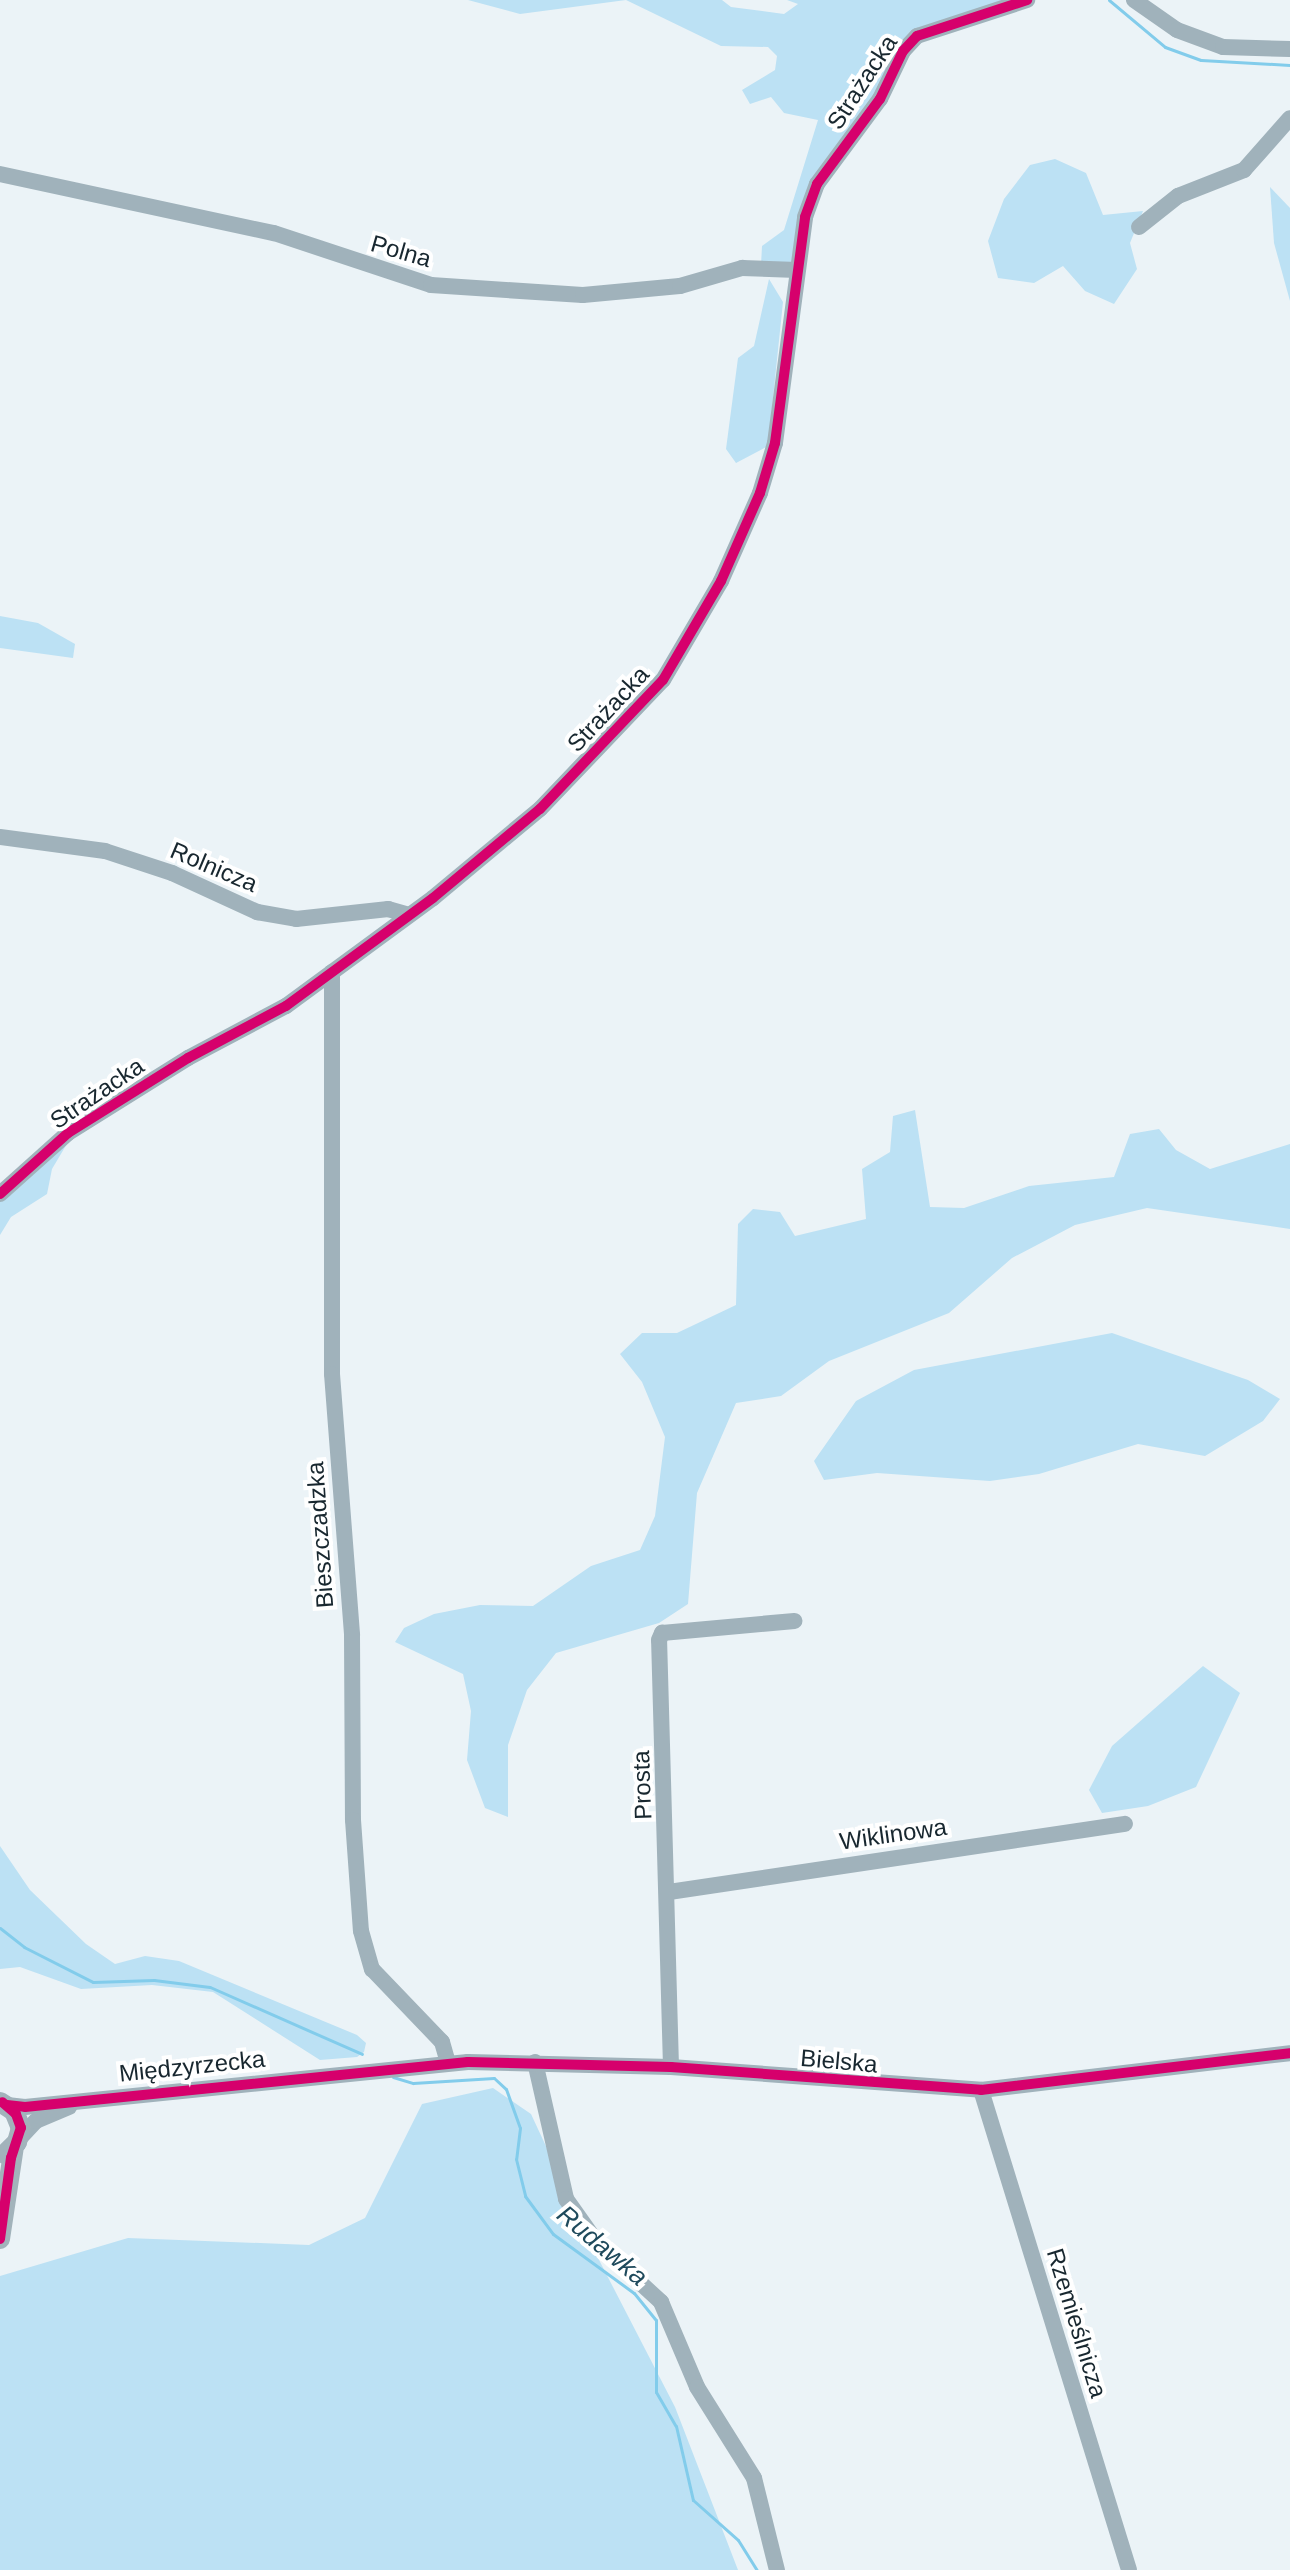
<!DOCTYPE html>
<meta charset="utf-8">
<style>
body{margin:0}
#map{position:relative;width:1290px;height:2570px;overflow:hidden;background:#ebf3f7;font-family:Helvetica,sans-serif}
div>[style]{position:absolute}
[style*='--x']{left:calc(var(--x)*1px);top:calc(var(--y)*1px);width:calc(var(--w)*1px);rotate:calc(var(--a)*1deg)}
.green>*{inset:0;background:#bce1f4}
.stream>*{height:3px;margin:-1.5px;padding:0 1.5px;transform-origin:1.5px;border-radius:1.5px;background:#82cceb}
.minor>*{height:16px;margin:-8px;padding:0 8px;transform-origin:8px;border-radius:8px;background:#a0b2bb}
.major>*{height:20px;margin:-10px;padding:0 10px;transform-origin:10px;border-radius:10px;background:#a2b3bb}
.cycleway>*{height:10px;margin:-5px;padding:0 5px;transform-origin:5px;border-radius:5px;background:#d6006c}
span{translate:-50% -50%;white-space:nowrap;text-align:center;line-height:1.15;-webkit-text-stroke:8px #fff;paint-order:stroke}
.street-label{font-size:24px;color:#18272f}
.water-label{font-size:26px;color:#1f4a5c;font-style:italic}
</style>
<div id="map">
<div class="green">
<div style="clip-path:polygon(468px 0,722px 0,731px 7px,784px 14px,798px 4px,787px 0,1013px 0,914px 32px,875px 99px,835px 151px,793px 261px,782px 268px,761px 265px,762px 246px,784px 230px,818px 120px,784px 113px,771px 97px,750px 104px,742px 90px,775px 70px,777px 56px,768px 47px,721px 46px,626px 0,520px 14px)"></div>
<div style="clip-path:polygon(1055px 159px,1086px 173px,1103px 215px,1143px 211px,1130px 243px,1137px 269px,1114px 304px,1085px 291px,1063px 266px,1034px 283px,998px 278px,988px 241px,1004px 199px,1030px 165px)"></div>
<div style="clip-path:polygon(1270px 187px,1290px 208px,1290px 301px,1274px 243px)"></div>
<div style="clip-path:polygon(769px 279px,783px 302px,768px 446px,736px 463px,726px 449px,738px 358px,754px 346px)"></div>
<div style="clip-path:polygon(0 616px,38px 623px,75px 644px,73px 658px,0 648px)"></div>
<div style="clip-path:polygon(915px 1110px,930px 1207px,964px 1208px,1029px 1186px,1114px 1177px,1130px 1134px,1159px 1129px,1176px 1150px,1210px 1169px,1290px 1144px,1290px 1229px,1147px 1208px,1075px 1225px,1012px 1258px,949px 1313px,829px 1361px,781px 1396px,736px 1403px,697px 1493px,688px 1604px,659px 1623px,556px 1653px,527px 1690px,508px 1745px,508px 1817px,485px 1808px,467px 1760px,471px 1711px,463px 1674px,395px 1642px,404px 1628px,434px 1614px,480px 1605px,533px 1606px,591px 1566px,640px 1550px,655px 1516px,665px 1437px,642px 1382px,620px 1354px,642px 1333px,677px 1333px,736px 1305px,738px 1224px,753px 1209px,780px 1212px,795px 1236px,866px 1219px,862px 1169px,890px 1152px,893px 1116px)"></div>
<div style="clip-path:polygon(71px 1137px,52px 1169px,47px 1194px,11px 1217px,0 1235px,0 1201px)"></div>
<div style="clip-path:polygon(1112px 1333px,1248px 1380px,1280px 1399px,1263px 1421px,1205px 1456px,1138px 1444px,1039px 1474px,990px 1481px,877px 1473px,824px 1480px,814px 1461px,856px 1401px,914px 1370px)"></div>
<div style="clip-path:polygon(1203px 1666px,1240px 1693px,1196px 1787px,1148px 1806px,1102px 1813px,1089px 1790px,1112px 1746px)"></div>
<div style="clip-path:polygon(0 1846px,30px 1890px,86px 1944px,115px 1964px,145px 1956px,179px 1961px,357px 2035px,366px 2043px,364px 2052px,357px 2057px,320px 2060px,213px 1992px,152px 1985px,81px 1989px,20px 1967px,0 1969px)"></div>
<div style="clip-path:polygon(493px 2088px,531px 2114px,597px 2256px,675px 2407px,738px 2570px,0 2570px,0 2276px,128px 2238px,309px 2245px,365px 2218px,422px 2104px)"></div>
</div>
<div class="stream">
<div style="--x:1109;--y:0;--w:73;--a:40"></div>
<div style="--x:1165;--y:47;--w:38;--a:20"></div>
<div style="--x:1201;--y:60;--w:89;--a:3.2"></div>
<div style="--x:0;--y:1928;--w:31;--a:38"></div>
<div style="--x:24;--y:1947;--w:77;--a:26.9"></div>
<div style="--x:93;--y:1982;--w:61;--a:-1.9"></div>
<div style="--x:154;--y:1980;--w:56;--a:7.1"></div>
<div style="--x:210;--y:1987;--w:166;--a:23.8"></div>
<div style="--x:393;--y:2077;--w:21;--a:17"></div>
<div style="--x:413;--y:2083;--w:81;--a:-3.5"></div>
<div style="--x:494;--y:2078;--w:16;--a:43"></div>
<div style="--x:506;--y:2089;--w:41;--a:70.3"></div>
<div style="--x:520;--y:2128;--w:31;--a:97"></div>
<div style="--x:516;--y:2159;--w:38;--a:76"></div>
<div style="--x:525;--y:2196;--w:47;--a:53.6"></div>
<div style="--x:553;--y:2234;--w:100;--a:36.1"></div>
<div style="--x:634;--y:2293;--w:35;--a:51"></div>
<div style="--x:656;--y:2320;--w:72;--a:90"></div>
<div style="--x:656;--y:2392;--w:39;--a:60"></div>
<div style="--x:676;--y:2426;--w:76;--a:77.1"></div>
<div style="--x:693;--y:2500;--w:60;--a:41.6"></div>
<div style="--x:738;--y:2540;--w:36;--a:58"></div>
</div>
<div class="minor">
<div style="--x:1134;--y:0;--w:52;--a:34.9"></div>
<div style="--x:1177;--y:30;--w:49;--a:20.3"></div>
<div style="--x:1223;--y:47;--w:67;--a:1.7"></div>
<div style="--x:0;--y:174;--w:280;--a:12.2"></div>
<div style="--x:274;--y:233;--w:165;--a:18.3"></div>
<div style="--x:431;--y:285;--w:152;--a:3.8"></div>
<div style="--x:583;--y:295;--w:97;--a:-5.3"></div>
<div style="--x:680;--y:286;--w:65;--a:-16.2"></div>
<div style="--x:742;--y:268;--w:55;--a:2.1"></div>
<div style="--x:1139;--y:227;--w:50;--a:-38.5"></div>
<div style="--x:1178;--y:196;--w:71;--a:-21.5"></div>
<div style="--x:1244;--y:170;--w:69;--a:-48.5"></div>
<div style="--x:0;--y:837;--w:106;--a:7.6"></div>
<div style="--x:105;--y:851;--w:71;--a:18.2"></div>
<div style="--x:172;--y:873;--w:94;--a:24.6"></div>
<div style="--x:257;--y:912;--w:40;--a:10"></div>
<div style="--x:296;--y:919;--w:93;--a:-6.2"></div>
<div style="--x:388;--y:909;--w:22;--a:16"></div>
<div style="--x:332;--y:972;--w:402;--a:90"></div>
<div style="--x:332;--y:1374;--w:262;--a:85.6"></div>
<div style="--x:352;--y:1635;--w:185;--a:89.7"></div>
<div style="--x:353;--y:1820;--w:111;--a:85.9"></div>
<div style="--x:361;--y:1931;--w:40;--a:74"></div>
<div style="--x:372;--y:1969;--w:101;--a:46.2"></div>
<div style="--x:442;--y:2042;--w:22;--a:74"></div>
<div style="--x:0;--y:1194;--w:91;--a:-41.9"></div>
<div style="--x:68;--y:1133;--w:142;--a:-32"></div>
<div style="--x:188;--y:1058;--w:111;--a:-28"></div>
<div style="--x:286;--y:1006;--w:182;--a:-36.3"></div>
<div style="--x:433;--y:898;--w:139;--a:-39.8"></div>
<div style="--x:540;--y:809;--w:178;--a:-46.4"></div>
<div style="--x:663;--y:680;--w:115;--a:-59.6"></div>
<div style="--x:721;--y:581;--w:96;--a:-66.1"></div>
<div style="--x:760;--y:493;--w:52;--a:-73.3"></div>
<div style="--x:775;--y:443;--w:228;--a:-82.4"></div>
<div style="--x:805;--y:217;--w:35;--a:-70"></div>
<div style="--x:817;--y:184;--w:106;--a:-53.5"></div>
<div style="--x:880;--y:99;--w:53;--a:-64.4"></div>
<div style="--x:903;--y:51;--w:21;--a:-47"></div>
<div style="--x:917;--y:36;--w:116;--a:-18.1"></div>
<div style="--x:669;--y:1892;--w:461;--a:-8.5"></div>
<div style="--x:535;--y:2062;--w:140;--a:77.2"></div>
<div style="--x:566;--y:2199;--w:55;--a:54.6"></div>
<div style="--x:598;--y:2244;--w:86;--a:42.6"></div>
<div style="--x:661;--y:2302;--w:92;--a:67"></div>
<div style="--x:697;--y:2387;--w:107;--a:57.9"></div>
<div style="--x:754;--y:2478;--w:95;--a:76"></div>
<div style="--x:671;--y:2067;--w:427;--a:-91.6"></div>
<div style="--x:659;--y:1640;--w:8;--a:-67"></div>
<div style="--x:662;--y:1633;--w:133;--a:-5.2"></div>
<div style="--x:981;--y:2090;--w:502;--a:72.86"></div>
<div style="--x:7;--y:2105;--w:18;--a:6"></div>
<div style="--x:25;--y:2107;--w:445;--a:-5.8"></div>
<div style="--x:468;--y:2062;--w:203;--a:1.4"></div>
<div style="--x:671;--y:2067;--w:311;--a:4.2"></div>
<div style="--x:981;--y:2090;--w:311;--a:-6.8"></div>
<div style="--x:19;--y:2139;--w:25;--a:-47"></div>
<div style="--x:36;--y:2121;--w:36;--a:-23"></div>
</div>
<div class="major">
<div style="--x:0;--y:2102;--w:17;--a:33"></div>
<div style="--x:14;--y:2111;--w:18;--a:68"></div>
<div style="--x:21;--y:2128;--w:15;--a:106"></div>
<div style="--x:17;--y:2142;--w:17;--a:135"></div>
<div style="--x:0;--y:2239;--w:94;--a:-81.4"></div>
</div>
<div class="cycleway">
<div style="--x:0;--y:1194;--w:91;--a:-41.9"></div>
<div style="--x:68;--y:1133;--w:142;--a:-32"></div>
<div style="--x:188;--y:1058;--w:111;--a:-28"></div>
<div style="--x:286;--y:1006;--w:182;--a:-36.3"></div>
<div style="--x:433;--y:898;--w:139;--a:-39.8"></div>
<div style="--x:540;--y:809;--w:178;--a:-46.4"></div>
<div style="--x:663;--y:680;--w:115;--a:-59.6"></div>
<div style="--x:721;--y:581;--w:96;--a:-66.1"></div>
<div style="--x:760;--y:493;--w:52;--a:-73.3"></div>
<div style="--x:775;--y:443;--w:228;--a:-82.4"></div>
<div style="--x:805;--y:217;--w:35;--a:-70"></div>
<div style="--x:817;--y:184;--w:106;--a:-53.5"></div>
<div style="--x:880;--y:99;--w:53;--a:-64.4"></div>
<div style="--x:903;--y:51;--w:21;--a:-47"></div>
<div style="--x:917;--y:36;--w:116;--a:-18.1"></div>
<div style="--x:7;--y:2105;--w:18;--a:6"></div>
<div style="--x:25;--y:2107;--w:445;--a:-5.8"></div>
<div style="--x:468;--y:2062;--w:203;--a:1.4"></div>
<div style="--x:671;--y:2067;--w:311;--a:4.2"></div>
<div style="--x:981;--y:2090;--w:311;--a:-6.8"></div>
<div style="--x:0;--y:2239;--w:82;--a:-82.3"></div>
<div style="--x:11;--y:2158;--w:32;--a:-72"></div>
<div style="--x:21;--y:2128;--w:15;--a:-110"></div>
<div style="--x:16;--y:2114;--w:18;--a:-139"></div>
</div>
<div class="street-label">
<span style="left:862px;top:82px;rotate:-57deg">Strażacka</span>
<span style="left:401px;top:251px;rotate:16deg">Polna</span>
<span style="left:608px;top:709px;rotate:-47deg">Strażacka</span>
<span style="left:214px;top:867px;rotate:23deg">Rolnicza</span>
<span style="left:97px;top:1093px;rotate:-34deg">Strażacka</span>
<span style="left:320px;top:1535px;rotate:-94deg">Bieszczadzka</span>
<span style="left:642px;top:1785px;rotate:-92deg">Prosta</span>
<span style="left:893px;top:1834px;rotate:-8deg">Wiklinowa</span>
<span style="left:839px;top:2061px;rotate:5deg">Bielska</span>
<span style="left:192px;top:2066px;rotate:-6deg">Międzyrzecka</span>
<span style="left:1077px;top:2323px;rotate:73deg">Rzemieślnicza</span>
</div>
<div class="water-label">
<span style="left:602px;top:2246px;rotate:40deg">Rudawka</span>
</div>
</div>
